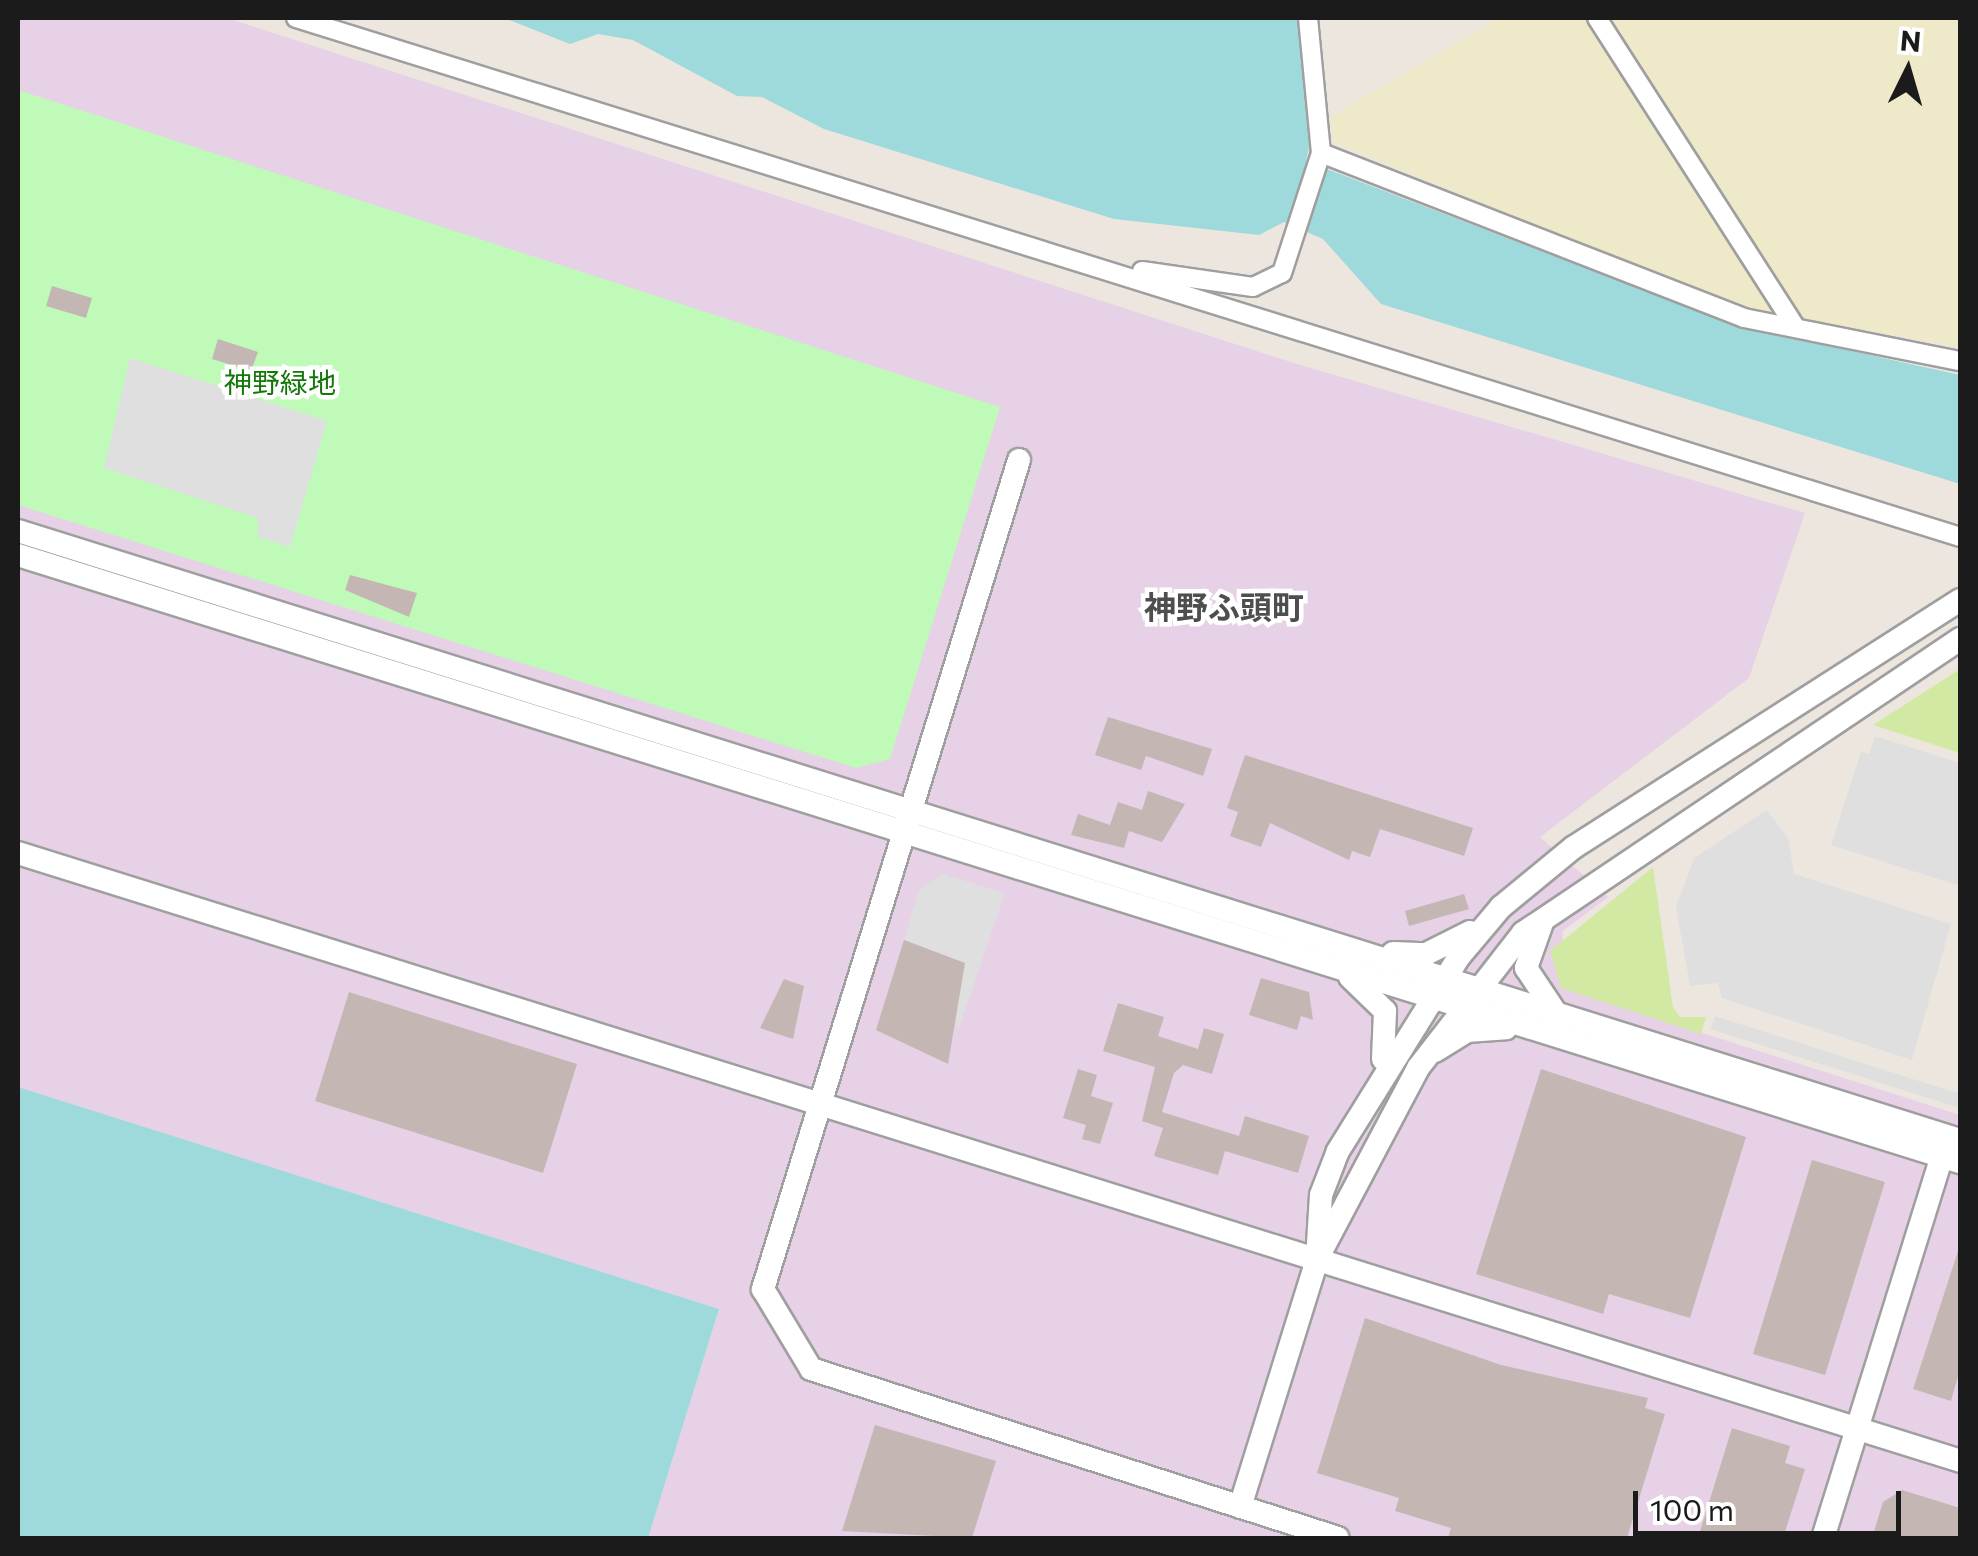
<!DOCTYPE html>
<meta charset="utf-8">
<style>
body{margin:0}
#map{position:relative;width:1978px;height:1556px;overflow:hidden;background:#ede6df;font-family:Commissioner,"Noto Sans JP",sans-serif}
div>[style]{position:absolute}
[style*='--x']{left:calc(var(--x)*1px);top:calc(var(--y)*1px);width:calc(var(--w)*1px);rotate:calc(var(--a)*1deg)}
.industrial>*{inset:0;background:#e6d1e6}
.farmland>*{inset:0;background:#ede9c9}
.grass>*{inset:0;background:#d2e9a3}
.park>*{inset:0;background:#c0fab9}
.parking>*{inset:0;background:#dfdfdf}
.water>*{inset:0;background:#9ed9dc}
.building>*{inset:0;background:#c4b7b3}
.roads{filter:drop-shadow(2px 0 #9f9f9f) drop-shadow(-2px 0 #9f9f9f) drop-shadow(0 2px #9f9f9f) drop-shadow(0 -2px #9f9f9f)}
.minor>*{height:18px;margin:-9px;padding:0 9px;transform-origin:9px;border-radius:9px;background:#fff}
.tertiary>*{height:22px;margin:-11px;padding:0 11px;transform-origin:11px;border-radius:11px;background:#fff}
span{translate:-50% -50%;white-space:nowrap;text-align:center;line-height:1.15;-webkit-text-stroke:9px #fff;paint-order:stroke}
.park-label{font-size:28px;color:#147809}
.quarter-label{font-size:32px;color:#4e4e4e;font-weight:700}
.frame{position:absolute;inset:0;border:20px solid #1b1b1b;pointer-events:none}
.north{position:absolute;left:1858px;top:20px;width:100px;height:100px;-webkit-text-stroke:8px #fff;paint-order:stroke;rotate:5deg;font-size:28px;font-weight:700;line-height:40px;text-align:center;color:#1b1b1b}
.north::after{content:'';display:block;margin:auto;width:35px;height:45px;background:#1b1b1b;clip-path:polygon(50% 0,100% 100%,50% 72%,0 100%)}
.scale{position:absolute;left:1633px;top:1491px;width:268px;height:45px;box-sizing:border-box;border:5px solid #1b1b1b;border-top:0;padding-left:12px;font-size:30px;line-height:35px;white-space:nowrap;color:#1b1b1b;-webkit-text-stroke:8px #fff;paint-order:stroke}
</style>
<div id="map">
<div class="industrial">
<div style="clip-path:polygon(18px 18px,227px 18px,1297px 364px,1805px 513px,1749px 678px,1540px 837px,1608px 897px,1563px 931px,1561px 988px,1960px 1115px,1960px 1538px,648px 1538px,719px 1309px,18px 1087px)"></div>
</div>
<div class="farmland">
<div style="clip-path:polygon(1499px 18px,1960px 18px,1960px 347px,1731px 306px,1334px 142px,1330px 117px)"></div>
</div>
<div class="grass">
<div style="clip-path:polygon(1960px 669px,1960px 753px,1873px 725px)"></div>
<div style="clip-path:polygon(1653px 867px,1673px 1007px,1680px 1017px,1706px 1017px,1701px 1034px,1561px 988px,1550px 951px)"></div>
</div>
<div class="park">
<div style="clip-path:polygon(18px 90px,1000px 407px,890px 759px,856px 768px,18px 505px)"></div>
</div>
<div class="parking">
<div style="clip-path:polygon(130px 358px,327px 421px,290px 547px,258px 537px,258px 518px,104px 468px)"></div>
<div style="clip-path:polygon(1875px 736px,1960px 763px,1960px 886px,1831px 845px,1861px 752px,1869px 754px)"></div>
<div style="clip-path:polygon(1767px 810px,1788px 838px,1794px 874px,1951px 924px,1912px 1060px,1722px 998px,1718px 983px,1690px 986px,1676px 907px,1694px 858px)"></div>
<div style="clip-path:polygon(943px 874px,1005px 893px,958px 1031px,953px 1004px,965px 963px,904px 940px,918px 891px)"></div>
<div style="clip-path:polygon(1715px 1016px,1960px 1094px,1960px 1108px,1710px 1029px)"></div>
</div>
<div class="water">
<div style="clip-path:polygon(504px 18px,1302px 18px,1313px 130px,1306px 161px,1734px 325px,1960px 375px,1960px 484px,1381px 304px,1323px 239px,1284px 222px,1259px 235px,1114px 219px,824px 129px,762px 97px,737px 96px,633px 40px,598px 34px,570px 44px)"></div>
<div style="clip-path:polygon(18px 1087px,719px 1309px,648px 1538px,18px 1538px)"></div>
</div>
<div class="building">
<div style="clip-path:polygon(52px 286px,92px 298px,86px 318px,46px 306px)"></div>
<div style="clip-path:polygon(218px 339px,258px 352px,251px 371px,212px 359px)"></div>
<div style="clip-path:polygon(350px 575px,417px 593px,409px 617px,345px 590px)"></div>
<div style="clip-path:polygon(1108px 717px,1212px 749px,1203px 776px,1146px 756px,1141px 770px,1095px 755px)"></div>
<div style="clip-path:polygon(1245px 755px,1473px 828px,1464px 856px,1380px 829px,1370px 857px,1352px 851px,1349px 860px,1270px 823px,1261px 847px,1230px 836px,1238px 812px,1227px 808px)"></div>
<div style="clip-path:polygon(1148px 791px,1185px 804px,1162px 842px,1129px 831px,1124px 848px,1071px 835px,1078px 814px,1110px 825px,1118px 802px,1142px 810px)"></div>
<div style="clip-path:polygon(1464px 894px,1469px 909px,1409px 926px,1405px 911px)"></div>
<div style="clip-path:polygon(904px 940px,965px 963px,948px 1064px,876px 1030px)"></div>
<div style="clip-path:polygon(1261px 978px,1309px 992px,1313px 1020px,1301px 1016px,1297px 1030px,1249px 1015px)"></div>
<div style="clip-path:polygon(784px 979px,804px 986px,793px 1039px,760px 1028px)"></div>
<div style="clip-path:polygon(349px 992px,577px 1064px,543px 1173px,315px 1101px)"></div>
<div style="clip-path:polygon(1118px 1003px,1164px 1017px,1158px 1036px,1198px 1049px,1204px 1028px,1224px 1034px,1212px 1074px,1183px 1065px,1174px 1073px,1162px 1112px,1239px 1136px,1245px 1116px,1309px 1136px,1298px 1173px,1225px 1151px,1218px 1175px,1154px 1156px,1163px 1128px,1142px 1121px,1155px 1067px,1103px 1051px)"></div>
<div style="clip-path:polygon(1078px 1069px,1097px 1075px,1091px 1096px,1113px 1103px,1100px 1144px,1082px 1139px,1086px 1125px,1063px 1118px)"></div>
<div style="clip-path:polygon(1541px 1069px,1746px 1137px,1690px 1318px,1609px 1294px,1603px 1314px,1476px 1274px)"></div>
<div style="clip-path:polygon(1812px 1160px,1885px 1182px,1825px 1375px,1753px 1354px)"></div>
<div style="clip-path:polygon(1960px 1245px,1960px 1369px,1951px 1401px,1913px 1389px)"></div>
<div style="clip-path:polygon(1365px 1318px,1501px 1365px,1648px 1398px,1645px 1408px,1665px 1414px,1627px 1538px,1448px 1538px,1451px 1528px,1395px 1511px,1399px 1498px,1317px 1473px)"></div>
<div style="clip-path:polygon(875px 1425px,996px 1461px,972px 1538px,842px 1531px)"></div>
<div style="clip-path:polygon(1732px 1428px,1790px 1446px,1785px 1463px,1805px 1469px,1783px 1538px,1698px 1538px)"></div>
<div style="clip-path:polygon(1902px 1490px,1960px 1508px,1960px 1538px,1872px 1538px,1883px 1502px)"></div>
</div>
<div class="roads">
<div class="minor">
<div style="--x:296;--y:18;--w:1743;--a:17.32"></div>
<div style="--x:1597;--y:18;--w:367;--a:57.3"></div>
<div style="--x:1321;--y:153;--w:454;--a:21.3"></div>
<div style="--x:1744;--y:318;--w:220;--a:11.3"></div>
<div style="--x:1142;--y:271;--w:112;--a:8.2"></div>
<div style="--x:1253;--y:287;--w:32;--a:-26"></div>
<div style="--x:1282;--y:273;--w:126;--a:-72"></div>
<div style="--x:1321;--y:153;--w:136;--a:-95.5"></div>
</div>
<div class="tertiary">
<div style="--x:1019;--y:460;--w:868;--a:107.16"></div>
<div style="--x:763;--y:1289;--w:93;--a:59"></div>
<div style="--x:811;--y:1369;--w:553;--a:17.78"></div>
<div style="--x:18;--y:531;--w:2035;--a:17.41"></div>
<div style="--x:18;--y:555;--w:2035;--a:17.36"></div>
<div style="--x:18;--y:853;--w:2035;--a:17.38"></div>
<div style="--x:1543;--y:920;--w:51;--a:109.5"></div>
<div style="--x:1526;--y:968;--w:50;--a:56.3"></div>
<div style="--x:1393;--y:953;--w:33;--a:2"></div>
<div style="--x:1426;--y:954;--w:49;--a:-26.6"></div>
<div style="--x:1350;--y:977;--w:49;--a:44.2"></div>
<div style="--x:1385;--y:1011;--w:48;--a:92.4"></div>
<div style="--x:1435;--y:1051;--w:38;--a:-32"></div>
<div style="--x:1467;--y:1031;--w:39;--a:-4"></div>
<div style="--x:1317;--y:1259;--w:216;--a:-62.1"></div>
<div style="--x:1418;--y:1068;--w:171;--a:-52.1"></div>
<div style="--x:1523;--y:933;--w:527;--a:-33.93"></div>
<div style="--x:1240;--y:1507;--w:259;--a:-72.7"></div>
<div style="--x:1317;--y:1260;--w:65;--a:-86.5"></div>
<div style="--x:1321;--y:1195;--w:47;--a:-68.9"></div>
<div style="--x:1338;--y:1151;--w:227;--a:-58.1"></div>
<div style="--x:1458;--y:958;--w:67;--a:-49.9"></div>
<div style="--x:1501;--y:907;--w:94;--a:-39.4"></div>
<div style="--x:1574;--y:847;--w:458;--a:-32.6"></div>
<div style="--x:1823;--y:1538;--w:411;--a:-72.7"></div>
</div>
</div>
<div class="park-label">
<span style="left:280px;top:382px">神野緑地</span>
</div>
<div class="quarter-label">
<span style="left:1224px;top:606px">神野ふ頭町</span>
</div>
<div class="frame"></div>
<div class="north">N</div>
<div class="scale">100 m</div>
</div>
